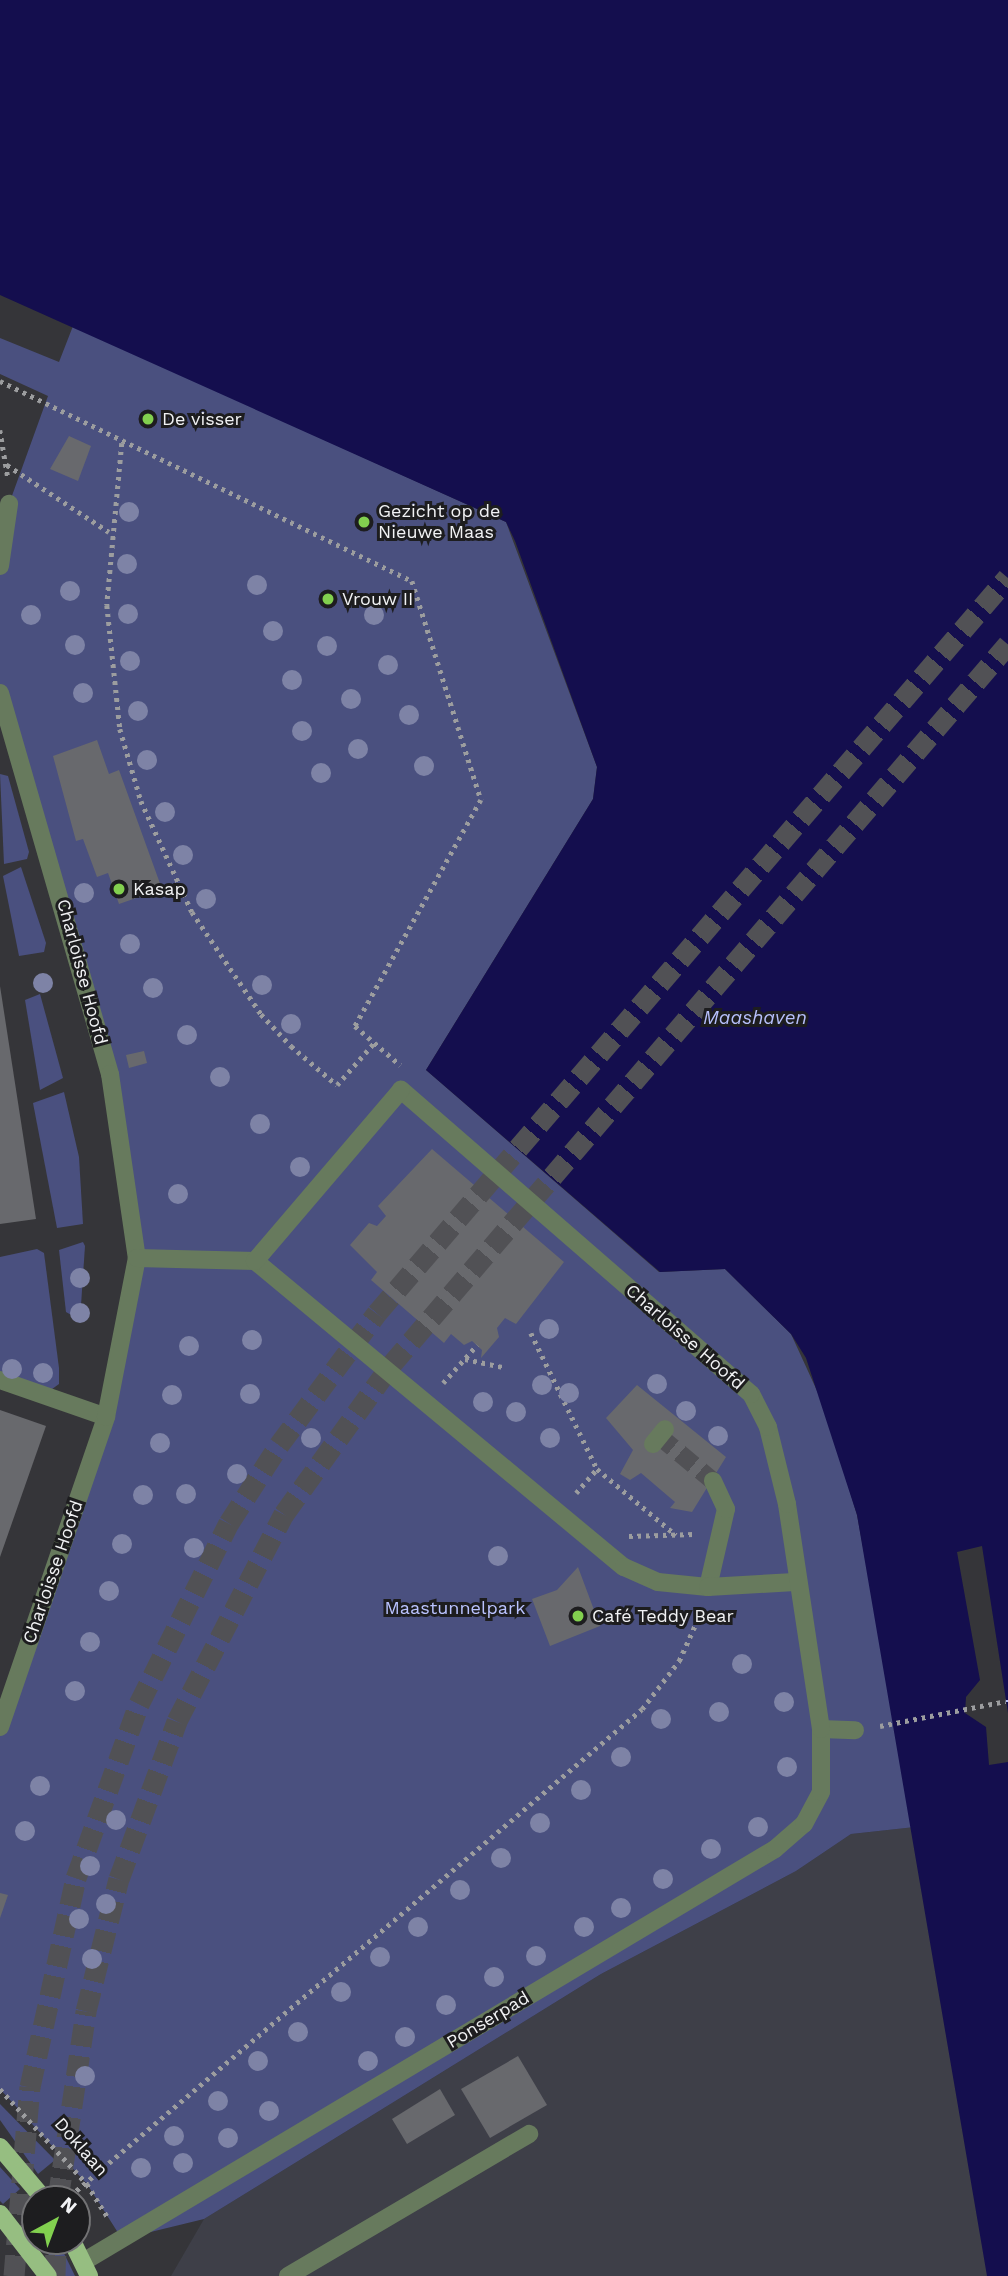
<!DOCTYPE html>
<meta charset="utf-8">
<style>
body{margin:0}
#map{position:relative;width:1008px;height:2276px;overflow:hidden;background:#353539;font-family:"Work Sans",sans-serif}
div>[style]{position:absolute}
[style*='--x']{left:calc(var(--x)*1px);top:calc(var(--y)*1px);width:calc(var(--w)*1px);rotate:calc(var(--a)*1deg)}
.built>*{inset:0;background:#3e3f48}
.green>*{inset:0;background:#4a507f}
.water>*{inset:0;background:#140e4e}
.pier>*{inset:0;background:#353539}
.ferry>*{height:2px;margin-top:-1px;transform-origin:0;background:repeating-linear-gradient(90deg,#b6bffb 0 9px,transparent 0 16px)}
.building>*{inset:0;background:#68696d}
.minor-tunnel>*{height:18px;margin-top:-9px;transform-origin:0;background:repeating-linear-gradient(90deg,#515155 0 18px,transparent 0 27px)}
.highway-tunnel>*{height:21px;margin-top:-10.5px;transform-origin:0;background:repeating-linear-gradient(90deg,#515155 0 21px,transparent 0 31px)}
.path>*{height:4.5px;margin-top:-2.25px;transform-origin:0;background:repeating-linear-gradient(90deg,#9c9d9f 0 3.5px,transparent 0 8.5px)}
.minor>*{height:18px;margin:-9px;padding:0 9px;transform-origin:9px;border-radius:9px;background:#677a5d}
.major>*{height:18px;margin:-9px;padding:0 9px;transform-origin:9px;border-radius:9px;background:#96be81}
.trees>*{width:20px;height:20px;margin:-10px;border-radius:50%;background:#7e83a6}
.dots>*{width:19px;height:19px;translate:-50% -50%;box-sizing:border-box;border:4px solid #1d1d1f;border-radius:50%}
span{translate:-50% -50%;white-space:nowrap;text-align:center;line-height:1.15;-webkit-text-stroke:6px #1d1d1f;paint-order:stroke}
.poi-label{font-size:18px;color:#f1f2f4}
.left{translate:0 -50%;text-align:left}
.street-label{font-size:18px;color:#f1f2f4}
.park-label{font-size:18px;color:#bac3ff}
.water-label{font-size:19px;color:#b6bffb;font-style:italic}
.north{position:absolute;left:21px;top:2185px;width:70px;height:70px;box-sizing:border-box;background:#1d1d1f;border:2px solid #727274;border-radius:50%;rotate:41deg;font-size:19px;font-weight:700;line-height:28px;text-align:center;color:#f1f2f4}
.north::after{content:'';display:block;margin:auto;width:24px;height:32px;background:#82d04f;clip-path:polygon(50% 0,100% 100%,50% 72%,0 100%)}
</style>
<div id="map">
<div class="built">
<div style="clip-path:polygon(915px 1827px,1000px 2276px,171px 2276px,204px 2219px,601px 1974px,796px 1871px,851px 1834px)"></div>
</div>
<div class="green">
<div style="clip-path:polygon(73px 326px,506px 522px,597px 767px,593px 799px,426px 1070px,659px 1272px,725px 1269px,791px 1334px,824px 1406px,857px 1515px,915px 1827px,851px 1834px,796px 1871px,601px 1974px,204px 2219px,122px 2239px,87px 2184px,0 2089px,0 1727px,106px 1417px,137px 1258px,120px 1132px,0 693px,0 566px,9px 504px,48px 396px,0 374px,0 338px,59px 362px)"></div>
<div style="clip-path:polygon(0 774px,8px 776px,29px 852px,27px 859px,4px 864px)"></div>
<div style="clip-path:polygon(21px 867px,46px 943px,44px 952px,19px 956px,3px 876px)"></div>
<div style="clip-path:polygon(40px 994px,63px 1078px,40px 1090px,25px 1000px)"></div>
<div style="clip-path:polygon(64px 1092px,79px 1157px,83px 1224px,57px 1228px,33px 1103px)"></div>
<div style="clip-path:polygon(83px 1242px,85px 1246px,80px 1320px,66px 1312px,59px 1250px)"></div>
<div style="clip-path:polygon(37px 1249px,44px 1253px,59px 1368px,59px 1384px,48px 1392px,0 1373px,0 1257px)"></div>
<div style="clip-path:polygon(0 2104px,55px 2160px,38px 2174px,0 2120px)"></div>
<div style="clip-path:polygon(0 2167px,20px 2189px,3px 2204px,0 2201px)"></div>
<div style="clip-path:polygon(58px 2241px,75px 2276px,62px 2276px,41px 2242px)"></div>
</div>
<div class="water">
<div style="clip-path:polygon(0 0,1008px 0,1008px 2276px,987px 2276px,857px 1515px,806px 1358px,791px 1334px,725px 1269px,660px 1272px,426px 1070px,593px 799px,597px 767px,515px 541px,506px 522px,0 295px)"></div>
</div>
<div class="pier">
<div style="clip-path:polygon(982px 1546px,1008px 1713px,1008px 1762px,989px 1765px,986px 1727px,965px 1713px,966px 1697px,980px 1680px,957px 1552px)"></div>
</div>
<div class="ferry">
<div style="--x:1006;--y:1701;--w:2;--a:0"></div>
</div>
<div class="building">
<div style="clip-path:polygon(69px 436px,91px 446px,78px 481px,50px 469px)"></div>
<div style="clip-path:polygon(97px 740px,109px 774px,119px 770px,162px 889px,119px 904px,108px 873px,97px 877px,83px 839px,76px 841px,53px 756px)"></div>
<div style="clip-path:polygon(0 986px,36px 1219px,0 1224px)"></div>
<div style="clip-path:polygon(144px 1051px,147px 1063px,129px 1068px,126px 1055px)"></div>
<div style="clip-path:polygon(432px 1149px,564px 1262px,516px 1324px,505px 1318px,497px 1328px,499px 1337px,481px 1358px,482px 1350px,472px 1341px,464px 1345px,451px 1334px,444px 1343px,371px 1280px,377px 1272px,350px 1245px,369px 1223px,377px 1226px,386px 1216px,378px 1206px)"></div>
<div style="clip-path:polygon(637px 1385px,726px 1457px,692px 1512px,670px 1508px,675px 1502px,641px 1473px,630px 1480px,620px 1474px,633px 1450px,606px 1418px)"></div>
<div style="clip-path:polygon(0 1410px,46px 1426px,0 1557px)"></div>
<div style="clip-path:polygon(578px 1567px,600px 1626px,550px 1646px,532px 1599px,557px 1590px)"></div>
<div style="clip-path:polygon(0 1893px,8px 1895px,0 1918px)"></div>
<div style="clip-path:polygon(518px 2056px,547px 2105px,490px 2138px,461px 2089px)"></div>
<div style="clip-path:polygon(440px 2089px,455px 2115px,407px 2144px,392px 2119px)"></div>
</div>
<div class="minor-tunnel">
<div style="--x:659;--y:1436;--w:70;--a:39.8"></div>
</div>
<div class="highway-tunnel">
<div style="--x:58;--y:2199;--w:190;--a:-81.5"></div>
<div style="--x:86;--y:2011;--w:136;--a:-76"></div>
<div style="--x:119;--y:1879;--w:168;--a:-69.8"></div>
<div style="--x:177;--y:1721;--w:233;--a:-62.7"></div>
<div style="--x:284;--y:1514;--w:183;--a:-54.3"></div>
<div style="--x:391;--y:1365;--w:949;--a:-49.44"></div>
<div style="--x:14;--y:2276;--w:190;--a:-85.2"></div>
<div style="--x:30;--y:2087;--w:214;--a:-77.6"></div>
<div style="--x:76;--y:1878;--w:185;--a:-70.1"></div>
<div style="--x:139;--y:1704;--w:202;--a:-63.6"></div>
<div style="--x:229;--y:1523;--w:93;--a:-57.3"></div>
<div style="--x:279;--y:1445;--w:164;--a:-53.4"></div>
<div style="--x:377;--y:1313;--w:969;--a:-49.39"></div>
<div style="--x:55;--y:2276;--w:35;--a:-88"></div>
</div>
<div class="path">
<div style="--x:0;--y:381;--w:458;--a:25.9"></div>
<div style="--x:412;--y:581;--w:230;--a:72.5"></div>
<div style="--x:481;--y:800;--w:259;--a:119.1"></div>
<div style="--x:355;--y:1026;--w:60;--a:40.9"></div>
<div style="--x:0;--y:430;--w:49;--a:80.5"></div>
<div style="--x:122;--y:443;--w:163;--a:95.3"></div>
<div style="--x:107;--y:605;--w:125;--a:84"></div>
<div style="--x:120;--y:729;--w:75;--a:73.7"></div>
<div style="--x:141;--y:801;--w:122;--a:65.3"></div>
<div style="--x:192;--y:912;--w:123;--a:55.9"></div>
<div style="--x:261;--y:1014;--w:44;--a:46.8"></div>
<div style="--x:291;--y:1046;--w:60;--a:40.3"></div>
<div style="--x:337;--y:1085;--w:56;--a:-48.6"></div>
<div style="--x:7;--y:465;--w:122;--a:33.3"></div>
<div style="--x:531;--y:1333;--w:151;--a:64.1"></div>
<div style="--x:465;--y:1359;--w:38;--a:12"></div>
<div style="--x:443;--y:1383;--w:51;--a:-48.2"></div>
<div style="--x:576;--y:1493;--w:32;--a:-49"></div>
<div style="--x:597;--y:1469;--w:103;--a:39.9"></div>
<div style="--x:629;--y:1536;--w:65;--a:-1.8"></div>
<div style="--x:880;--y:1726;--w:128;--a:-11.2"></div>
<div style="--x:0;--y:2089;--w:129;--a:47.5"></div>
<div style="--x:87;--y:2184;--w:39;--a:58"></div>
<div style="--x:70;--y:2196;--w:751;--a:-40.41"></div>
<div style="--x:642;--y:1709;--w:61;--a:-52.4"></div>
<div style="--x:679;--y:1661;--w:54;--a:-65.8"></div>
</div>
<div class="minor">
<div style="--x:0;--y:566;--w:63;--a:-81.7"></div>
<div style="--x:0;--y:693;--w:397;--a:73.9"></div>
<div style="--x:110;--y:1074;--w:186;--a:81.7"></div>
<div style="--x:0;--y:1380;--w:112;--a:19.2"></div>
<div style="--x:653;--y:1444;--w:19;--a:-51"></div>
<div style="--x:708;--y:1587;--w:80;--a:-77"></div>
<div style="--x:726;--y:1509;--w:31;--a:-115"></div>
<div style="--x:0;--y:1727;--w:328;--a:-71.1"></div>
<div style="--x:106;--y:1417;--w:162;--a:-79"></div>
<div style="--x:137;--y:1258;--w:118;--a:1.5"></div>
<div style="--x:255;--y:1261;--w:479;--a:39.7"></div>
<div style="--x:624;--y:1567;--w:37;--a:24"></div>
<div style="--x:658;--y:1582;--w:50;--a:5.7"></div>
<div style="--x:708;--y:1587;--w:87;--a:-3.3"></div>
<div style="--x:821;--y:1729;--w:34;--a:2"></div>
<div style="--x:83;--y:2262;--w:806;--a:-30.83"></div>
<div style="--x:775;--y:1849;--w:38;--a:-41"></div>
<div style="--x:804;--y:1824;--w:36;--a:-62"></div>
<div style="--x:821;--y:1792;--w:63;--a:-90"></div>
<div style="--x:821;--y:1729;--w:228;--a:-98.6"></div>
<div style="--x:787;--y:1504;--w:79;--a:-103.9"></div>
<div style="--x:768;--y:1427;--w:37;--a:-117"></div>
<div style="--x:751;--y:1394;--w:464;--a:-139"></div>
<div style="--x:401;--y:1090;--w:225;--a:130.5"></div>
<div style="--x:288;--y:2276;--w:280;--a:-30.5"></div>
</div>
<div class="major">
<div style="--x:0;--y:2147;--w:68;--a:49.8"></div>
<div style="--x:0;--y:2214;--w:78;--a:52.3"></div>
<div style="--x:72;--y:2241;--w:39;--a:64"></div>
</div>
<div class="trees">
<div style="left:129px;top:512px"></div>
<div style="left:127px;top:564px"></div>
<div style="left:257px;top:585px"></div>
<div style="left:70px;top:591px"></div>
<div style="left:128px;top:614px"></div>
<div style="left:31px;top:615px"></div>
<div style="left:374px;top:615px"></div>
<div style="left:273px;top:631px"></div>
<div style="left:75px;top:645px"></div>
<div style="left:327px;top:646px"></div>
<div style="left:130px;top:661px"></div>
<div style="left:388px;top:665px"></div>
<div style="left:292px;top:680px"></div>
<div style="left:83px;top:693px"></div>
<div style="left:351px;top:699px"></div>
<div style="left:138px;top:711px"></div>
<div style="left:409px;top:715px"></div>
<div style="left:302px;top:731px"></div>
<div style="left:358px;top:749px"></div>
<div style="left:147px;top:760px"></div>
<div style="left:424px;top:766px"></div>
<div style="left:321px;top:773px"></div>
<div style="left:165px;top:812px"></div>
<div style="left:183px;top:855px"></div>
<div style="left:84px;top:893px"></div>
<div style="left:206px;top:899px"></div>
<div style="left:130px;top:944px"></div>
<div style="left:43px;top:983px"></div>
<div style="left:262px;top:985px"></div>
<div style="left:153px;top:988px"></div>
<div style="left:291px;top:1024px"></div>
<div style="left:187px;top:1035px"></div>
<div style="left:220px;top:1077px"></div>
<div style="left:260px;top:1124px"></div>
<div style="left:300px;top:1167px"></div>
<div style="left:178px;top:1194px"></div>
<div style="left:80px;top:1278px"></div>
<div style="left:80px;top:1313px"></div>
<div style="left:549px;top:1329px"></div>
<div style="left:252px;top:1340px"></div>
<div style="left:189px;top:1346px"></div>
<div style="left:12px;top:1369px"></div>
<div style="left:43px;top:1373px"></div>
<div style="left:657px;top:1384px"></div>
<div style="left:542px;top:1385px"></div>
<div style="left:569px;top:1393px"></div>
<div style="left:250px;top:1394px"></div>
<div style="left:172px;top:1395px"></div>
<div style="left:483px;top:1402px"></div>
<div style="left:686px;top:1411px"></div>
<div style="left:516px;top:1412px"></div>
<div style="left:718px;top:1436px"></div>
<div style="left:311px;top:1438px"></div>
<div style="left:550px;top:1438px"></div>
<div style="left:160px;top:1443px"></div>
<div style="left:237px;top:1474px"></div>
<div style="left:186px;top:1494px"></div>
<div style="left:143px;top:1495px"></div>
<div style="left:122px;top:1544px"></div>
<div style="left:194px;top:1548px"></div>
<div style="left:498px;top:1556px"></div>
<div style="left:109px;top:1591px"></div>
<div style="left:90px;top:1642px"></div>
<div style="left:742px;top:1664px"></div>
<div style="left:75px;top:1691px"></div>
<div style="left:784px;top:1702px"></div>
<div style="left:719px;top:1712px"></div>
<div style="left:661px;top:1719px"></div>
<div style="left:621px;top:1757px"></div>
<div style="left:787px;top:1767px"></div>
<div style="left:40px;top:1786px"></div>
<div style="left:581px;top:1790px"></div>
<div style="left:116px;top:1820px"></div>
<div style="left:540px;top:1823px"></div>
<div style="left:758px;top:1827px"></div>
<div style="left:25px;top:1831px"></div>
<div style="left:711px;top:1849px"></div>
<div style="left:501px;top:1858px"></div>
<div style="left:90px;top:1866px"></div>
<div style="left:663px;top:1879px"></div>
<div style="left:460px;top:1890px"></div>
<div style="left:106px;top:1904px"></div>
<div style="left:621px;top:1908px"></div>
<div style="left:79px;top:1919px"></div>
<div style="left:418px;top:1927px"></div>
<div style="left:584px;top:1927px"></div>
<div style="left:536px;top:1956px"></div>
<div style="left:380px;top:1957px"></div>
<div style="left:92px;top:1959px"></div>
<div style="left:494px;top:1977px"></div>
<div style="left:341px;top:1992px"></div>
<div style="left:446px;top:2005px"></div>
<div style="left:298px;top:2032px"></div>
<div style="left:405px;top:2037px"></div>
<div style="left:258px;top:2061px"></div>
<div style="left:368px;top:2061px"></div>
<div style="left:85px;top:2076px"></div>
<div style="left:218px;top:2101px"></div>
<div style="left:269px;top:2111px"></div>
<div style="left:174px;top:2136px"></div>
<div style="left:228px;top:2138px"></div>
<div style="left:183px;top:2163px"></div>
<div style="left:141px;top:2168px"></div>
</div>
<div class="dots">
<div style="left:148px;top:419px;background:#82d04f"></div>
<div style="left:364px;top:522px;background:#82d04f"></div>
<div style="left:328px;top:599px;background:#82d04f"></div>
<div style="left:119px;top:889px;background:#82d04f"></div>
<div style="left:578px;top:1616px;background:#82d04f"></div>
</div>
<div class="poi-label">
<span class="left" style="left:162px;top:419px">De visser</span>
<span class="left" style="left:378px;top:522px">Gezicht op de<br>Nieuwe Maas</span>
<span class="left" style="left:342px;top:599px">Vrouw II</span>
<span class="left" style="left:133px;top:889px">Kasap</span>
<span class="left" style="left:592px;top:1616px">Café Teddy Bear</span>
</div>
<div class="street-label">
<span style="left:82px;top:972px;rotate:75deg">Charloisse Hoofd</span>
<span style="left:685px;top:1337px;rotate:41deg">Charloisse Hoofd</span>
<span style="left:53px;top:1572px;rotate:-71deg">Charloisse Hoofd</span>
<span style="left:488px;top:2020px;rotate:-31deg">Ponserpad</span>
<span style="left:81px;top:2147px;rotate:49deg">Doklaan</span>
</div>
<div class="park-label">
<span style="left:455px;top:1608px">Maastunnelpark</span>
</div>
<div class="water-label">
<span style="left:755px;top:1018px">Maashaven</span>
</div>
<div class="north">N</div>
</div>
